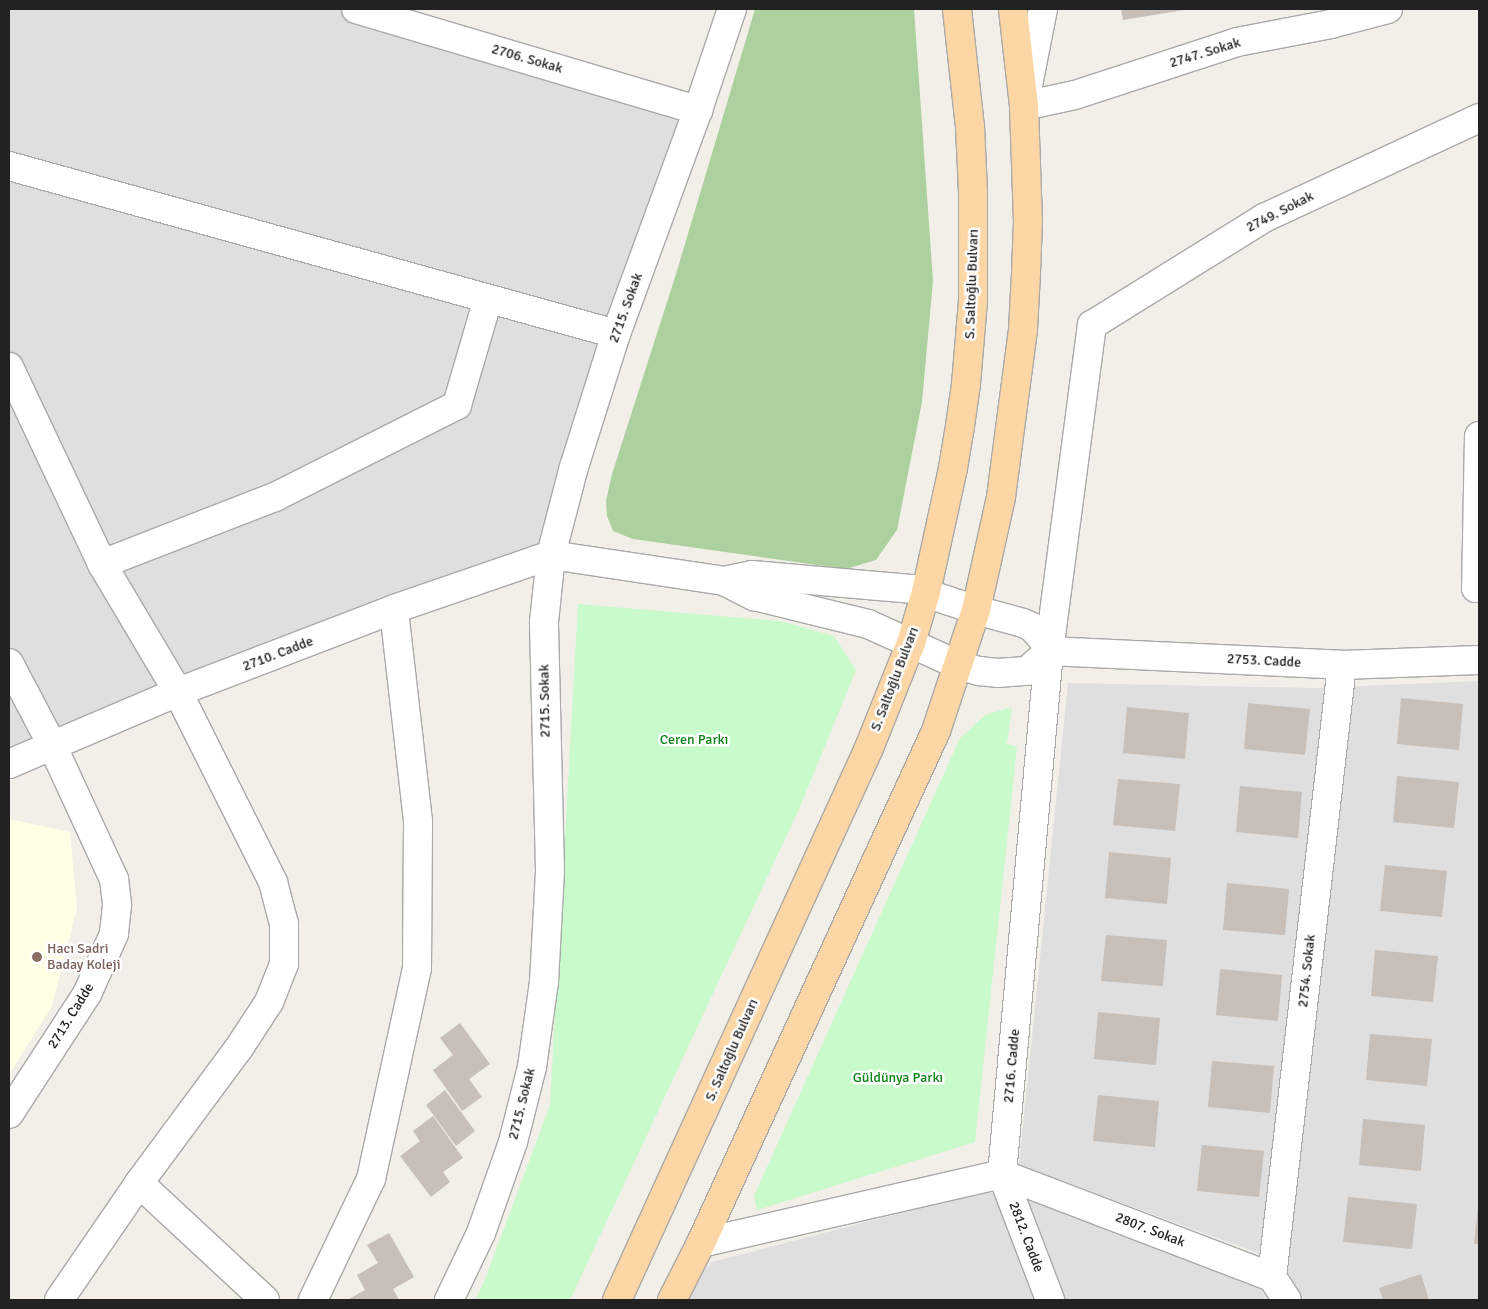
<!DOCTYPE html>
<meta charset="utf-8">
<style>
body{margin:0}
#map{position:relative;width:1488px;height:1309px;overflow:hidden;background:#f2efe9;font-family:Signika,sans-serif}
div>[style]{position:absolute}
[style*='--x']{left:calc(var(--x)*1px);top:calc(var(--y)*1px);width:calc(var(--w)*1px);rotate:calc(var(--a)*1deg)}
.residential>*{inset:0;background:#e0dfdf}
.education>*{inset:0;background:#ffffe5}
.forest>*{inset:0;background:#add19e}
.park>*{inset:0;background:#c8facc}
.building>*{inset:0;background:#c7bfb8}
.roads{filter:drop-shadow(1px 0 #a9a9a9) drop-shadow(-1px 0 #a9a9a9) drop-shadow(0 1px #a9a9a9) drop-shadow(0 -1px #a9a9a9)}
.minor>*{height:28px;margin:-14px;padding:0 14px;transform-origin:14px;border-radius:14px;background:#fff}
.major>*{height:28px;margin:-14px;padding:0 14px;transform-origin:14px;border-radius:14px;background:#fcd6a4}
.dots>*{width:14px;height:14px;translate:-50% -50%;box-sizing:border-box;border:2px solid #fff;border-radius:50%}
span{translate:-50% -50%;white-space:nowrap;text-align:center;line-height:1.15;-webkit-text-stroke:5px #fff;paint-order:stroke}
.street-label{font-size:14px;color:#222}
.park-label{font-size:14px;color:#0c8416}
.education-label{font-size:14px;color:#785e54}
.left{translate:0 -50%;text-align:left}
.frame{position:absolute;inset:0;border:10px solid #222;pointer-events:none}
</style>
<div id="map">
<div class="residential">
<div style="clip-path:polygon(9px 9px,356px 9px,698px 110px,551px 555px,52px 745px,9px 662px)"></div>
<div style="clip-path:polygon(1479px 681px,1479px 1300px,1304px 1300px,1282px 1262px,1019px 1165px,1068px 683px,1314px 688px)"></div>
<div style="clip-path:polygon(9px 688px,34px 741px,9px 752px)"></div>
<div style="clip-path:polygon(982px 1192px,1021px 1196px,1258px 1284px,1267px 1300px,676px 1300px,712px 1262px)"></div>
</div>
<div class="education">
<div style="clip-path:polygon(9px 819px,70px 832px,77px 908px,52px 1006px,9px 1075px)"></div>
</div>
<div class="forest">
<div style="clip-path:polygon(755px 9px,914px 9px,933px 281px,922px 402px,897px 530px,876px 560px,846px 569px,633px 539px,613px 531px,607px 516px,606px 501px,612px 474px,676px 274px)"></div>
</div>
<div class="park">
<div style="clip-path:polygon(578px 604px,780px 621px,834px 636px,856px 670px,800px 807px,570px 1300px,475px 1300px,484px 1282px,550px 1105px)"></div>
<div style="clip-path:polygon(1012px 707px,1007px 744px,1017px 747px,975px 1142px,757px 1210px,754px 1196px,960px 738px,985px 715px)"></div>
</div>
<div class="building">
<div style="clip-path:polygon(1121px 9px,1184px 9px,1184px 10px,1123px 20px)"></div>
<div style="clip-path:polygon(1401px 698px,1463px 704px,1459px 750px,1397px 744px)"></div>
<div style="clip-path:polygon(1248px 703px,1310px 709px,1305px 755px,1244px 749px)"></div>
<div style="clip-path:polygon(1127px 707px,1189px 713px,1185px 759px,1123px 753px)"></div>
<div style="clip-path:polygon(1397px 776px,1459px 782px,1454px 828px,1393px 822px)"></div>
<div style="clip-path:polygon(1118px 779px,1180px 784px,1175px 831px,1113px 825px)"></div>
<div style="clip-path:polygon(1240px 786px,1302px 792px,1298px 838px,1236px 832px)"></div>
<div style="clip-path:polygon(1109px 852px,1171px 858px,1167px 904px,1105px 898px)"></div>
<div style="clip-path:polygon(1385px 865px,1447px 871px,1442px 917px,1380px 911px)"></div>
<div style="clip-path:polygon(1227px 883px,1289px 889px,1285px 935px,1223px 930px)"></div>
<div style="clip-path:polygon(1106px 935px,1167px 940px,1163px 986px,1101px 981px)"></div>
<div style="clip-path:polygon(1375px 950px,1438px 956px,1433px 1002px,1371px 996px)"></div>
<div style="clip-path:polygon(1220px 969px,1282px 975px,1278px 1021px,1216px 1015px)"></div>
<div style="clip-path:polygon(1098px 1012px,1160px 1018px,1156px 1065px,1094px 1059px)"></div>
<div style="clip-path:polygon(460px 1023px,490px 1064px,469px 1079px,482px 1097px,462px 1111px,433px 1070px,453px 1055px,440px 1038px)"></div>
<div style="clip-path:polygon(1370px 1034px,1432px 1039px,1427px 1086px,1366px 1080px)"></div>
<div style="clip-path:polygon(1212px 1061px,1274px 1066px,1270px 1113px,1208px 1107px)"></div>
<div style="clip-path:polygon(445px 1090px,475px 1131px,456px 1146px,426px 1105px)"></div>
<div style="clip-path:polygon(1098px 1095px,1159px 1101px,1155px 1147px,1093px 1141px)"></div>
<div style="clip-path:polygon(433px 1116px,463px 1158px,443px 1172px,450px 1182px,431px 1197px,400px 1156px,420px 1141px,413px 1131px)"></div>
<div style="clip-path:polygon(1363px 1119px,1425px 1125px,1421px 1171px,1359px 1165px)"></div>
<div style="clip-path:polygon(1202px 1145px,1264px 1151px,1259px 1197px,1197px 1191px)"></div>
<div style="clip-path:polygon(1348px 1197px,1417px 1204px,1412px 1249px,1343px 1242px)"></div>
<div style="clip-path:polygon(1478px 1205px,1479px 1205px,1479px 1244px,1474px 1244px)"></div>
<div style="clip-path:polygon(389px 1233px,414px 1277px,393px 1289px,399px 1300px,347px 1300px,365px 1290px,357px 1275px,378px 1263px,367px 1245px)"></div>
<div style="clip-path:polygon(1421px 1274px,1429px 1300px,1383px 1300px,1379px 1288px)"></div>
</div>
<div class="roads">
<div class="minor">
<div style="--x:356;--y:9;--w:357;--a:16.5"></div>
<div style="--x:1043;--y:9;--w:99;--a:101.1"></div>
<div style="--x:1024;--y:106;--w:52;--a:-12.2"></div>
<div style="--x:1075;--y:95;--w:170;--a:-18.1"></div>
<div style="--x:1237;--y:42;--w:96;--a:-10.8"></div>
<div style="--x:1331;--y:24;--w:59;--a:-14.7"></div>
<div style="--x:9;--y:166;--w:630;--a:15.47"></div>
<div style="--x:9;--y:367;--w:218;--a:64.7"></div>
<div style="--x:102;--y:564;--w:186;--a:-21.2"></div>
<div style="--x:275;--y:497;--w:204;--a:-26.8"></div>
<div style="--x:457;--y:405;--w:110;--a:-73.7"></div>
<div style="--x:1479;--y:436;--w:152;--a:91.1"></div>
<div style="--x:1476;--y:588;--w:3;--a:0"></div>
<div style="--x:724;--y:581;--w:29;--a:-12"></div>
<div style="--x:752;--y:575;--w:162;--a:5"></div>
<div style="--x:913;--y:589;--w:66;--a:18.4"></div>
<div style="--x:976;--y:610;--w:49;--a:15.5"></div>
<div style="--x:1023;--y:623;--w:10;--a:24"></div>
<div style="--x:1032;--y:627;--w:18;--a:49"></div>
<div style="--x:1044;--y:641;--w:11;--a:63"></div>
<div style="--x:1049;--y:651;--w:293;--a:2.7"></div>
<div style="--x:1342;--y:665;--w:137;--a:-2.1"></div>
<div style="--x:9;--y:663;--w:93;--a:62.3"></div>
<div style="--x:52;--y:745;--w:148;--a:65.2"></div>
<div style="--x:114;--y:879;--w:26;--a:83"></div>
<div style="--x:117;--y:905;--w:29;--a:96"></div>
<div style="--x:114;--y:934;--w:66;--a:114.2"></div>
<div style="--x:87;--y:994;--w:143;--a:123"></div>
<div style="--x:9;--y:764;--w:184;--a:-23.1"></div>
<div style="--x:178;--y:692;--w:231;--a:-21"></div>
<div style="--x:394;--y:609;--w:166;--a:-19"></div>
<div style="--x:551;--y:555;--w:175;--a:8.5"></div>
<div style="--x:724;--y:581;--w:34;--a:27"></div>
<div style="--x:754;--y:596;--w:117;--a:13.8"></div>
<div style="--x:868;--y:624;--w:100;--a:24.3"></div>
<div style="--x:959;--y:665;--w:21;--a:17"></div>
<div style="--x:979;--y:671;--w:18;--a:6"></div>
<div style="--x:997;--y:673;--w:30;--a:-4"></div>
<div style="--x:1027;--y:671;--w:30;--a:-42"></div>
<div style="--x:1002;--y:1174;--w:289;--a:20.9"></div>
<div style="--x:1272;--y:1277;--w:27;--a:57"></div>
<div style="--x:1002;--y:1174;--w:135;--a:69.1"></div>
<div style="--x:139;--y:1183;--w:172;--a:42.9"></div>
<div style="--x:701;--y:1243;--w:309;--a:-12.9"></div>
<div style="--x:1002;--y:1174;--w:525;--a:-84.86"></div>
<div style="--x:1049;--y:651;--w:329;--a:-82.5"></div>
<div style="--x:1092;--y:325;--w:203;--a:-31.9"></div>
<div style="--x:1264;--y:218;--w:237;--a:-24.9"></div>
<div style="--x:1272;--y:1277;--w:616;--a:-83.47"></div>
<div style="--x:59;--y:1300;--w:142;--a:-55.6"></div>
<div style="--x:139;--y:1183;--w:168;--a:-53.5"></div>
<div style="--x:239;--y:1048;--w:55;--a:-56.9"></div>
<div style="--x:269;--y:1002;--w:41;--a:-68.5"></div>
<div style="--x:284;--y:964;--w:40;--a:-90"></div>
<div style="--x:284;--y:924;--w:43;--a:-104.7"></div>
<div style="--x:273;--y:882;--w:212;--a:-116.6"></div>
<div style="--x:178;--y:692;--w:149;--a:-120.7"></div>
<div style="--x:313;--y:1300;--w:134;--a:-64.4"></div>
<div style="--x:371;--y:1179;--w:216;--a:-77.7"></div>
<div style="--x:417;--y:968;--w:147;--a:-89.6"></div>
<div style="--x:418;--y:821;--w:213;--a:-96.5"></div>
<div style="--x:449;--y:1300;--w:74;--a:-64.5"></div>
<div style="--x:481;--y:1233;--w:96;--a:-70.6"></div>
<div style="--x:513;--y:1142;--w:77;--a:-75.8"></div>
<div style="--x:532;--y:1067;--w:86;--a:-82"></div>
<div style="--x:544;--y:982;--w:112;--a:-86.9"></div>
<div style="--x:550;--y:870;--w:248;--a:-91.4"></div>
<div style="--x:544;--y:622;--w:67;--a:-84"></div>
<div style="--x:551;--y:555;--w:91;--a:-75.4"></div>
<div style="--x:574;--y:467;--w:139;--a:-72.5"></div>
<div style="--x:616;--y:334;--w:239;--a:-69.9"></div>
<div style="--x:698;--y:110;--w:107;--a:-71.4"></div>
</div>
<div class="major">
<div style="--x:617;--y:1300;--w:607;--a:-65.46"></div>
<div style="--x:869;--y:748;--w:113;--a:-68.2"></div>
<div style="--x:911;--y:643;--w:53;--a:-73.6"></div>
<div style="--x:926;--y:592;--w:127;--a:-77.7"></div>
<div style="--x:953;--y:468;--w:43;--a:-80.5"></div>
<div style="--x:960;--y:426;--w:42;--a:-81.9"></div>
<div style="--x:966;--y:384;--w:84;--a:-85.2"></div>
<div style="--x:973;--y:300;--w:108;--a:-90"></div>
<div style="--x:973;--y:192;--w:65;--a:-92.6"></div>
<div style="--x:970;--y:127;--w:119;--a:-96.3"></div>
<div style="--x:672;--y:1300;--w:64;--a:-63"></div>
<div style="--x:701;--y:1243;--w:563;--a:-65.35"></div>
<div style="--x:936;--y:731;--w:127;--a:-71.7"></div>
<div style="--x:976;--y:610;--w:116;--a:-77.5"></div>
<div style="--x:1001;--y:497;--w:169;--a:-82.5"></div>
<div style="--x:1023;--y:329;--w:56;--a:-86.9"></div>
<div style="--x:1026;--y:273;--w:51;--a:-87.8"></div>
<div style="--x:1028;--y:222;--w:116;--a:-92"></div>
<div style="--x:1024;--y:106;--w:98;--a:-96.5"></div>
</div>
</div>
<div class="dots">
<div style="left:37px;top:957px;background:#8d6e63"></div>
</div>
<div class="street-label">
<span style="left:1205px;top:53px;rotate:-17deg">2747. Sokak</span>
<span style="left:527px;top:59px;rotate:16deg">2706. Sokak</span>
<span style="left:1280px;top:212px;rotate:-27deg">2749. Sokak</span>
<span style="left:972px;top:284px;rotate:-88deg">S. Saltoğlu Bulvarı</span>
<span style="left:626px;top:308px;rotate:-70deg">2715. Sokak</span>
<span style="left:278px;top:654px;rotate:-21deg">2710. Cadde</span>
<span style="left:1264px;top:661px;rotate:3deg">2753. Cadde</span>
<span style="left:895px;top:679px;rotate:-69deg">S. Saltoğlu Bulvarı</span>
<span style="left:545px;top:701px;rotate:-91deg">2715. Sokak</span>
<span style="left:1307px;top:971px;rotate:-84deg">2754. Sokak</span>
<span style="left:71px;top:1016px;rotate:-58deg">2713. Cadde</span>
<span style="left:732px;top:1050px;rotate:-66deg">S. Saltoğlu Bulvarı</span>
<span style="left:1012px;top:1066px;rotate:-85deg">2716. Cadde</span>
<span style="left:522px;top:1104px;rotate:-76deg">2715. Sokak</span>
<span style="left:1150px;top:1230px;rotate:21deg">2807. Sokak</span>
<span style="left:1026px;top:1237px;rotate:69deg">2812. Cadde</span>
</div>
<div class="park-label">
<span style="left:694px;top:740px">Ceren Parkı</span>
<span style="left:898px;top:1078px">Güldünya Parkı</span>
</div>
<div class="education-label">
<span class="left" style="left:47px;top:957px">Hacı Sadri<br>Baday Koleji</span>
</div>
<div class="frame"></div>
</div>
